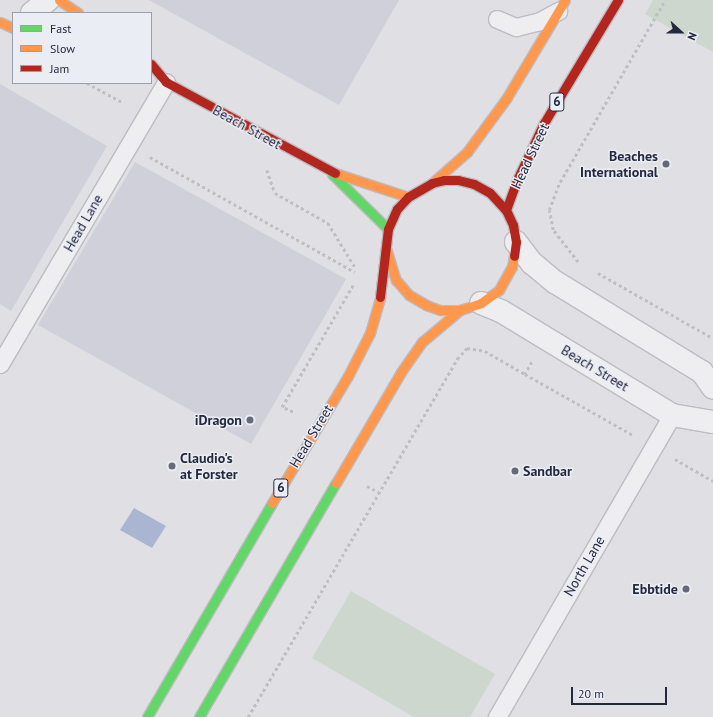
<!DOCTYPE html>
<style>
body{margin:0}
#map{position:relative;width:713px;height:717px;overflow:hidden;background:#dfdfe4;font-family:"PT Sans",sans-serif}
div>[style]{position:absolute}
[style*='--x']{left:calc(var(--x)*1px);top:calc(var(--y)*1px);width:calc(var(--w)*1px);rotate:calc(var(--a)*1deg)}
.built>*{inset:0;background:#cfd0da}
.green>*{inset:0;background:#cdd7ce}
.water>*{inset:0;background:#aab6d1}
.path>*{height:2.5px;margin-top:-1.25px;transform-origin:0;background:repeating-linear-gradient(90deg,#bebec4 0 3px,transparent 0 6px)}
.roads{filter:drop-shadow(1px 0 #bcbcc2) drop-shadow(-1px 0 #bcbcc2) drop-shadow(0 1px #bcbcc2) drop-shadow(0 -1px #bcbcc2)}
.lane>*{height:17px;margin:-8.5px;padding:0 8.5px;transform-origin:8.5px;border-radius:8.5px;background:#eeeef1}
.street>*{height:22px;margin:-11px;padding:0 11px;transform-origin:11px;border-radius:11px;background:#eeeef1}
.fast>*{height:9px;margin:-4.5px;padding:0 4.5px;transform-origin:4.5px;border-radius:4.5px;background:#63d668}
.slow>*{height:9px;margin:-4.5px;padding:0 4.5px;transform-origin:4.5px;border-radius:4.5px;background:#ff974d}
.jam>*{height:9px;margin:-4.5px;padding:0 4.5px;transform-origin:4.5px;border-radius:4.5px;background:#b3261e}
.dots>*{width:11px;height:11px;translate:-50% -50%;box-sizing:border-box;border:2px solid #ebedf5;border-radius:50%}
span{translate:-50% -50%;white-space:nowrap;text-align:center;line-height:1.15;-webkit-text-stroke:3px #ebedf5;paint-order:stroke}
.shield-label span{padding:1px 3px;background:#ebedf5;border:1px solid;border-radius:3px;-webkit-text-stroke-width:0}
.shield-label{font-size:13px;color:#25293e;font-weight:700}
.street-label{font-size:14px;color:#25293e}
.poi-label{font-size:14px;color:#25293e;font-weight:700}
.right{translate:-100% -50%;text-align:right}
.left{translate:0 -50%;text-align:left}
.legend{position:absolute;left:12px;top:12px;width:140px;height:72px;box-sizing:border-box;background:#ebedf5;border:1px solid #9c9fac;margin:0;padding:5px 7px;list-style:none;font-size:12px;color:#25293e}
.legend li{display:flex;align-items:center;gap:8px;height:20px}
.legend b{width:20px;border:1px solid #9c9fac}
.north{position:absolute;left:661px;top:12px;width:40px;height:40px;-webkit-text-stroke:3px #ebedf5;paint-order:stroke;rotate:111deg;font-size:11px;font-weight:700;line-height:16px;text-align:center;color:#25293e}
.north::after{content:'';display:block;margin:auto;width:14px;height:18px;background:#25293e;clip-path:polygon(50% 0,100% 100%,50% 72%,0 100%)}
.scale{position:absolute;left:571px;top:687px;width:96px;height:18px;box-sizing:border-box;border:2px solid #25293e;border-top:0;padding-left:5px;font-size:12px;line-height:14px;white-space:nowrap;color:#25293e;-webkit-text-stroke:3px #ebedf5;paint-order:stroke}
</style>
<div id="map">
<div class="built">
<div style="clip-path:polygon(149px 0,399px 0,339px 105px)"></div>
<div style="clip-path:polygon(0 84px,107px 146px,11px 311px,0 304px)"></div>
<div style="clip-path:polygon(135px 162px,346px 279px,251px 444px,38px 325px)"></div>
</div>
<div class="green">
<div style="clip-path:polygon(653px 0,713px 0,713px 52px,645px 14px)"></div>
<div style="clip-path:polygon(351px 591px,495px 674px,470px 717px,414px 717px,312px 658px)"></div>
</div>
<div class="water">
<div style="clip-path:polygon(134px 508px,166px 526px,152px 548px,120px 530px)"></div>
</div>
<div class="path">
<div style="--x:87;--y:83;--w:42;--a:28.4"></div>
<div style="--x:150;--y:157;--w:235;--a:29.3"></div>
<div style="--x:267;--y:170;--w:24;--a:71"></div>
<div style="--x:275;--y:193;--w:61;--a:29.5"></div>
<div style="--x:328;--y:223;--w:52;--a:58.5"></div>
<div style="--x:578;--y:262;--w:41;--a:-128"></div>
<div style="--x:553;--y:230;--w:20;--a:-101"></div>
<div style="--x:549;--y:210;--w:30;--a:-69"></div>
<div style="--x:560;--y:182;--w:210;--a:-60"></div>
<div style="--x:598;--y:273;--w:132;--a:29.5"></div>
<div style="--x:532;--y:362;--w:14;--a:120"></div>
<div style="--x:525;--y:374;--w:124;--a:29.5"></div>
<div style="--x:293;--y:412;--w:12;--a:-156"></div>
<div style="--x:282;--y:407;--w:141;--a:-59.8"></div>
<div style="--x:675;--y:459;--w:44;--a:30.1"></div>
<div style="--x:367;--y:486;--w:13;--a:27"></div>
<div style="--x:248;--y:717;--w:415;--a:-59.7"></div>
<div style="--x:457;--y:359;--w:15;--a:-48"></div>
<div style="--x:467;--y:348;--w:18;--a:9"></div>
<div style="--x:485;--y:351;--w:46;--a:29.9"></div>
</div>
<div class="roads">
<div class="lane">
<div style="--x:497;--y:19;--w:21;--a:23"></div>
<div style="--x:516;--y:27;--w:25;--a:-14"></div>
<div style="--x:540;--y:21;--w:21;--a:-29"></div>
<div style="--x:0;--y:364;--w:327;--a:-59.5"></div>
<div style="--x:497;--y:717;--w:349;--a:-59.9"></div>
</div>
<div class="street">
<div style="--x:32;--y:13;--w:21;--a:-39"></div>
<div style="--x:516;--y:242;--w:26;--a:53"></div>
<div style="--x:532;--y:263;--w:30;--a:40"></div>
<div style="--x:555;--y:282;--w:172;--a:31.5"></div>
<div style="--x:702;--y:372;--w:19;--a:55"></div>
<div style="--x:481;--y:303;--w:22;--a:22"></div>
<div style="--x:501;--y:311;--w:200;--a:31.3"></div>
<div style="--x:672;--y:415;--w:42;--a:9.7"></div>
</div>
<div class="fast">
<div style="--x:332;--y:174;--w:78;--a:44.5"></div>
<div style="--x:147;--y:717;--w:248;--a:-59.7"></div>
<div style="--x:199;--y:717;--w:271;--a:-59.7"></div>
</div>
<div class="slow">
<div style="--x:59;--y:0;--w:23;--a:34"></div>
<div style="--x:0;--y:22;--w:14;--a:25"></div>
<div style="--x:335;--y:173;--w:77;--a:18.2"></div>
<div style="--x:432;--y:183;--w:47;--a:-41.5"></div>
<div style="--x:467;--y:152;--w:66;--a:-53.7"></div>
<div style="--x:506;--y:99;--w:115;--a:-59.2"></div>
<div style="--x:386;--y:248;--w:34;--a:73"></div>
<div style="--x:396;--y:280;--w:20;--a:49"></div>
<div style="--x:409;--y:295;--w:20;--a:30"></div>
<div style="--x:426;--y:305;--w:15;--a:20"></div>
<div style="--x:440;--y:310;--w:20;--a:0"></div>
<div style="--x:460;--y:310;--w:22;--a:-18"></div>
<div style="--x:481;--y:303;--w:22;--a:-36"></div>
<div style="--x:499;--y:290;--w:26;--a:-61"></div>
<div style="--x:512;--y:267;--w:11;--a:-80"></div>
<div style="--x:336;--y:483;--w:129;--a:-59.6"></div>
<div style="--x:401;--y:372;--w:37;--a:-55"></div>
<div style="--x:422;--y:342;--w:50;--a:-40.1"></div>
<div style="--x:272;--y:503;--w:148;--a:-59.1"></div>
<div style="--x:348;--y:376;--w:48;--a:-62.9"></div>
<div style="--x:370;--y:333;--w:37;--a:-74"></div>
</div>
<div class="jam">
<div style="--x:151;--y:64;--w:23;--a:50"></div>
<div style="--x:166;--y:82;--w:192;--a:28.3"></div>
<div style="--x:506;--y:210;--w:32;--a:-70"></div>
<div style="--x:517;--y:180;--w:63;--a:-64.7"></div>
<div style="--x:544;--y:123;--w:144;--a:-59"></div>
<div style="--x:380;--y:297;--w:68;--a:-83.3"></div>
<div style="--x:388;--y:229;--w:22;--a:-66"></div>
<div style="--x:397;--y:209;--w:16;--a:-47"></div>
<div style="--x:408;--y:197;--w:28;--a:-30"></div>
<div style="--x:432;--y:183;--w:12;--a:-14"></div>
<div style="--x:444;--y:180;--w:14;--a:0"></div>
<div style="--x:458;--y:180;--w:16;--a:14"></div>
<div style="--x:474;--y:184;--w:18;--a:29"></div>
<div style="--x:490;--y:193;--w:23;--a:47"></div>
<div style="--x:506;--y:210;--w:17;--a:65"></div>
<div style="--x:513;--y:225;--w:17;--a:80"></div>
<div style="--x:516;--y:242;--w:14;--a:98"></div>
</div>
</div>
<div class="dots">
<div style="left:666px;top:164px;background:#666978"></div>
<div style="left:250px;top:420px;background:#666978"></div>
<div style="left:172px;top:466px;background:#666978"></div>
<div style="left:515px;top:471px;background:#666978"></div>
<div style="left:686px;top:589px;background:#666978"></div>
</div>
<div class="shield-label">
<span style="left:557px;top:102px">6</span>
<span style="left:281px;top:488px">6</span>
</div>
<div class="street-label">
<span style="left:247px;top:127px;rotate:29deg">Beach Street</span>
<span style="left:530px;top:156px;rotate:-65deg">Head Street</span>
<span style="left:83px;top:223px;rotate:-60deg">Head Lane</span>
<span style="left:595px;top:368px;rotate:31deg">Beach Street</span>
<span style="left:311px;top:436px;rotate:-59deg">Head Street</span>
<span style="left:584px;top:566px;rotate:-60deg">North Lane</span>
</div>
<div class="poi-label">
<span class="right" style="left:658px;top:164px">Beaches<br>International</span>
<span class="right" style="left:242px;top:420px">iDragon</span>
<span class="left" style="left:180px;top:466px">Claudio's<br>at Forster</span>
<span class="left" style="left:523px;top:471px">Sandbar</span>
<span class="right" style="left:678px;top:589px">Ebbtide</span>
</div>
<ul class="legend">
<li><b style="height:5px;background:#63d668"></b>Fast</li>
<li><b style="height:5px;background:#ff974d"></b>Slow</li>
<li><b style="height:5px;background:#b3261e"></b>Jam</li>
</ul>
<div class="north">N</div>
<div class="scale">20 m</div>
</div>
